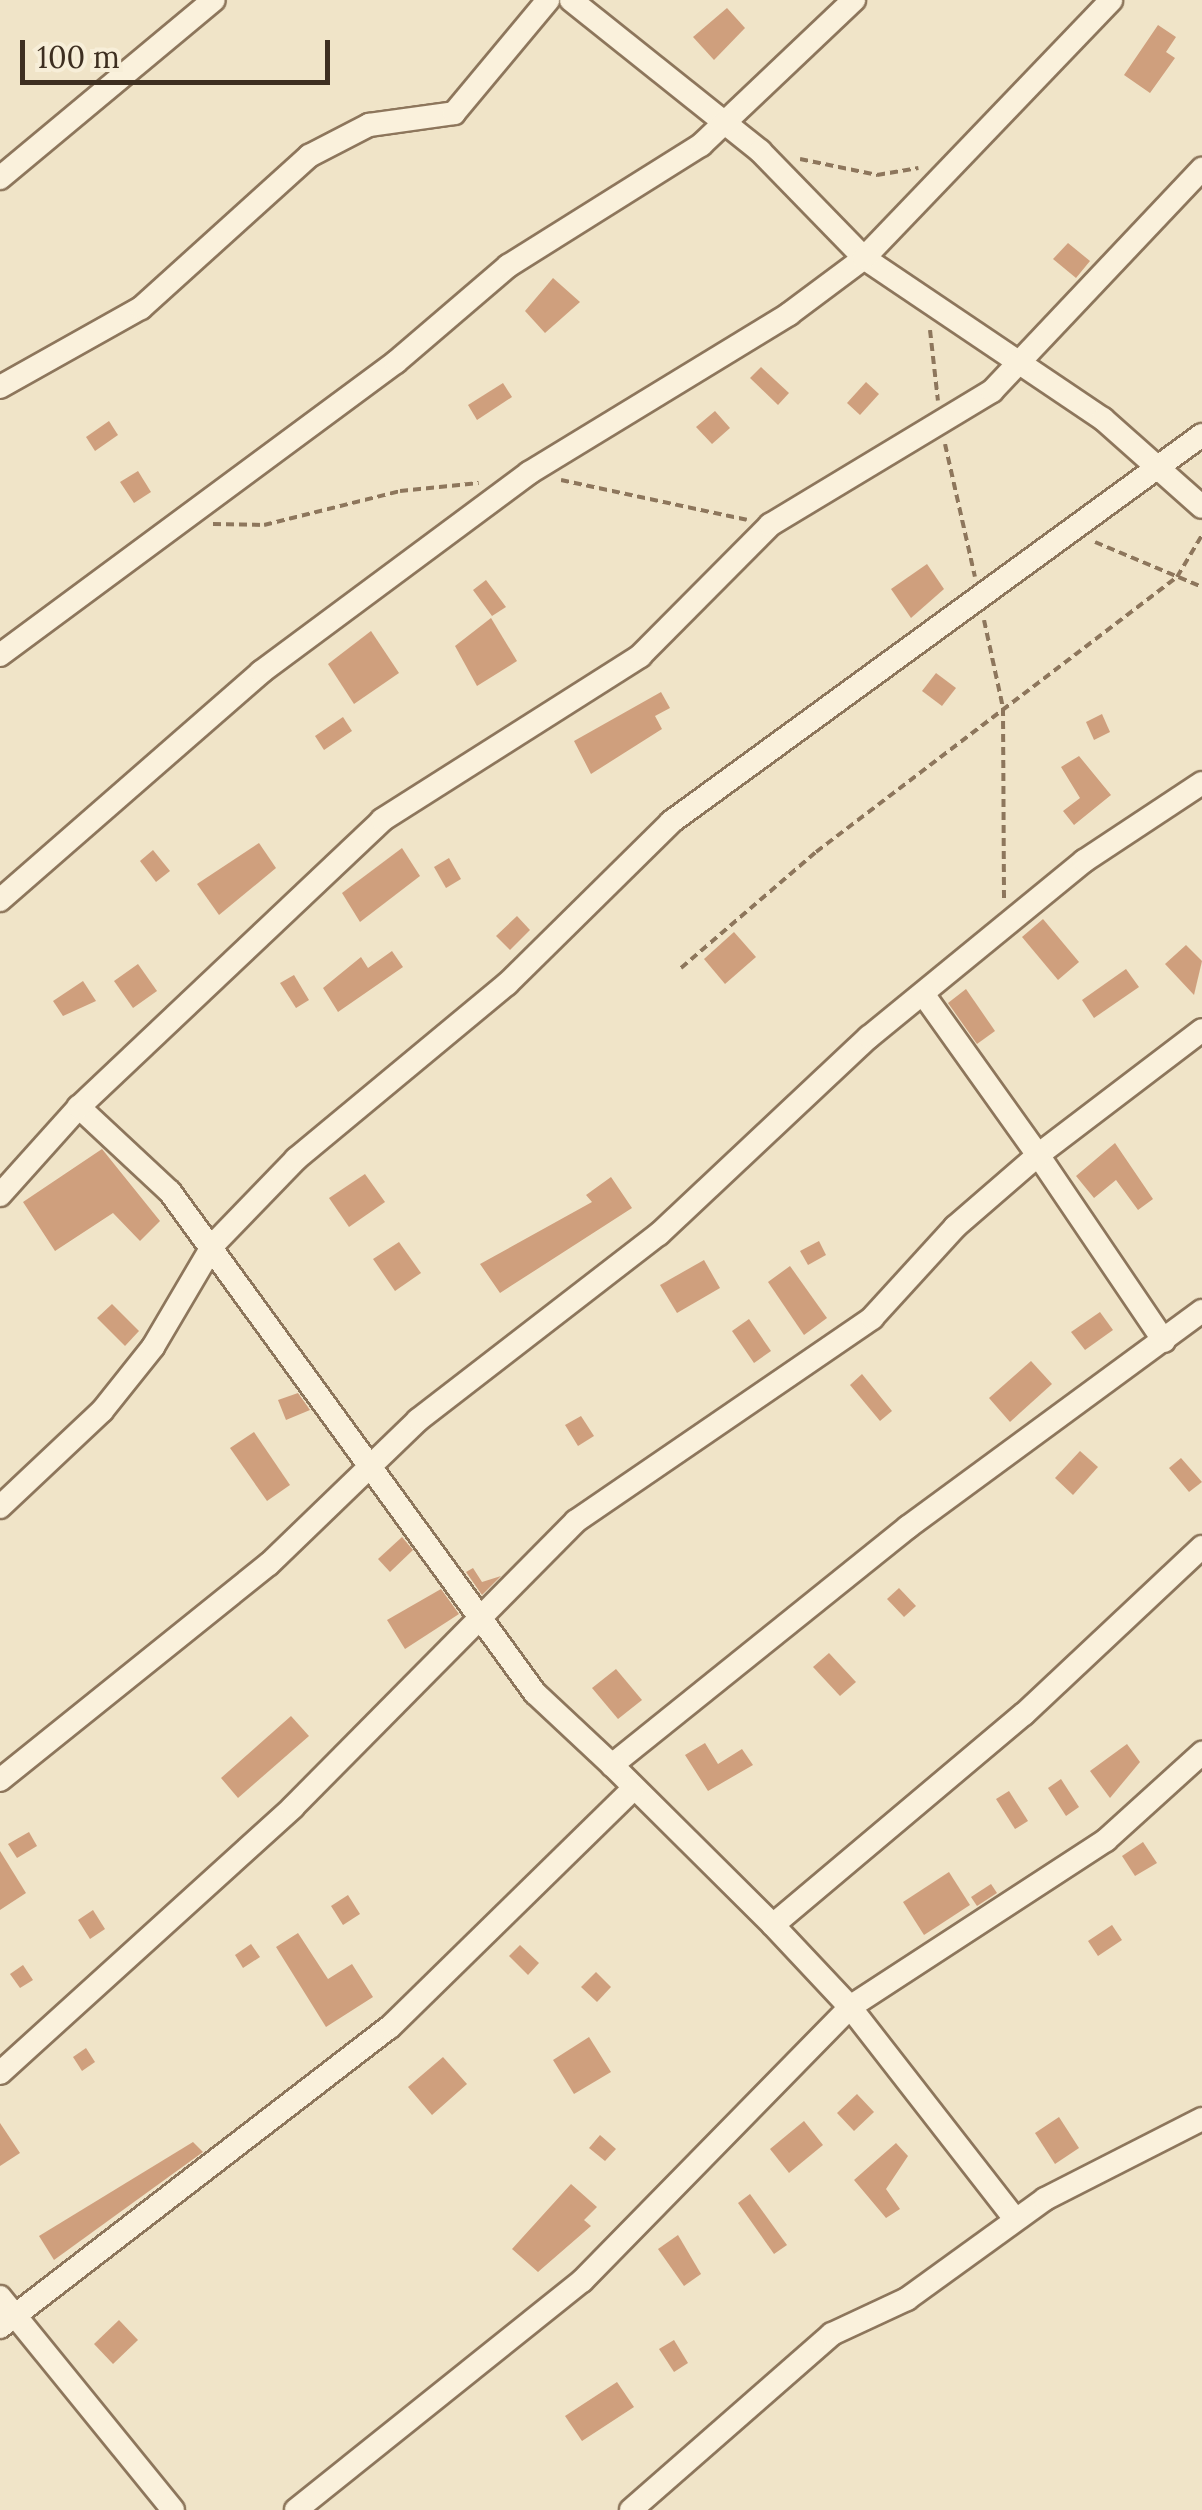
<!DOCTYPE html>
<style>
body{margin:0}
#map{position:relative;width:1202px;height:2510px;overflow:hidden;background:#f0e4c8;font-family:Lora,serif}
div>[style]{position:absolute}
[style*='--x']{left:calc(var(--x)*1px);top:calc(var(--y)*1px);width:calc(var(--w)*1px);rotate:calc(var(--a)*1deg)}
.building>*{inset:0;background:#cf9f7d}
.path>*{height:4px;margin-top:-2px;transform-origin:0;background:repeating-linear-gradient(90deg,#8d765c 0 8px,transparent 0 13px)}
.roads{filter:drop-shadow(2px 0 #8d765c) drop-shadow(-2px 0 #8d765c) drop-shadow(0 2px #8d765c) drop-shadow(0 -2px #8d765c)}
.street>*{height:22px;margin:-11px;padding:0 11px;transform-origin:11px;border-radius:11px;background:#faf1dc}
span{translate:-50% -50%;white-space:nowrap;text-align:center;line-height:1.15;-webkit-text-stroke:9px #f7eed8;paint-order:stroke}
.scale{position:absolute;left:20px;top:40px;width:310px;height:45px;box-sizing:border-box;border:5px solid #3d2e20;border-top:0;padding-left:12px;font-size:30px;line-height:35px;white-space:nowrap;color:#3d2e20;-webkit-text-stroke:8px #f7eed8;paint-order:stroke}
</style>
<div id="map">
<div class="building">
<div style="clip-path:polygon(727px 8px,745px 28px,714px 60px,693px 37px)"></div>
<div style="clip-path:polygon(1158px 25px,1176px 37px,1166px 52px,1175px 58px,1150px 93px,1124px 75px)"></div>
<div style="clip-path:polygon(1068px 243px,1090px 261px,1076px 278px,1053px 259px)"></div>
<div style="clip-path:polygon(553px 278px,580px 302px,545px 333px,525px 311px)"></div>
<div style="clip-path:polygon(761px 367px,789px 393px,778px 405px,750px 378px)"></div>
<div style="clip-path:polygon(866px 382px,879px 394px,860px 415px,847px 403px)"></div>
<div style="clip-path:polygon(503px 383px,512px 397px,477px 420px,468px 405px)"></div>
<div style="clip-path:polygon(715px 411px,730px 428px,712px 444px,696px 427px)"></div>
<div style="clip-path:polygon(109px 421px,118px 435px,95px 451px,86px 437px)"></div>
<div style="clip-path:polygon(138px 471px,151px 492px,134px 503px,120px 482px)"></div>
<div style="clip-path:polygon(927px 564px,944px 589px,911px 618px,891px 589px)"></div>
<div style="clip-path:polygon(486px 580px,506px 607px,492px 616px,473px 590px)"></div>
<div style="clip-path:polygon(491px 618px,517px 661px,477px 686px,455px 646px)"></div>
<div style="clip-path:polygon(371px 631px,399px 673px,354px 704px,328px 664px)"></div>
<div style="clip-path:polygon(936px 673px,956px 688px,942px 706px,922px 691px)"></div>
<div style="clip-path:polygon(661px 692px,670px 708px,655px 716px,662px 729px,591px 774px,574px 741px)"></div>
<div style="clip-path:polygon(1102px 714px,1110px 732px,1094px 740px,1086px 722px)"></div>
<div style="clip-path:polygon(343px 717px,352px 731px,324px 750px,315px 736px)"></div>
<div style="clip-path:polygon(1079px 756px,1111px 795px,1074px 825px,1063px 811px,1080px 798px,1061px 767px)"></div>
<div style="clip-path:polygon(259px 843px,276px 868px,219px 915px,197px 884px)"></div>
<div style="clip-path:polygon(402px 848px,420px 876px,360px 922px,342px 893px)"></div>
<div style="clip-path:polygon(153px 850px,170px 871px,156px 882px,140px 861px)"></div>
<div style="clip-path:polygon(449px 858px,461px 879px,446px 888px,434px 867px)"></div>
<div style="clip-path:polygon(517px 916px,530px 930px,510px 950px,496px 936px)"></div>
<div style="clip-path:polygon(1043px 919px,1079px 962px,1058px 980px,1022px 937px)"></div>
<div style="clip-path:polygon(734px 932px,756px 957px,725px 984px,704px 959px)"></div>
<div style="clip-path:polygon(1186px 945px,1202px 961px,1194px 995px,1165px 964px)"></div>
<div style="clip-path:polygon(392px 951px,403px 967px,338px 1012px,323px 988px,361px 957px,368px 968px)"></div>
<div style="clip-path:polygon(138px 964px,157px 991px,133px 1008px,114px 981px)"></div>
<div style="clip-path:polygon(1126px 969px,1139px 987px,1094px 1018px,1082px 1000px)"></div>
<div style="clip-path:polygon(294px 975px,309px 1000px,296px 1008px,280px 983px)"></div>
<div style="clip-path:polygon(83px 981px,96px 1001px,63px 1016px,53px 1001px)"></div>
<div style="clip-path:polygon(966px 989px,995px 1031px,977px 1044px,948px 1003px)"></div>
<div style="clip-path:polygon(1115px 1143px,1153px 1199px,1138px 1210px,1116px 1180px,1094px 1198px,1076px 1176px)"></div>
<div style="clip-path:polygon(102px 1149px,160px 1221px,140px 1241px,113px 1213px,55px 1251px,23px 1202px)"></div>
<div style="clip-path:polygon(365px 1174px,385px 1202px,349px 1227px,329px 1198px)"></div>
<div style="clip-path:polygon(611px 1177px,632px 1208px,500px 1293px,480px 1264px,592px 1202px,586px 1195px)"></div>
<div style="clip-path:polygon(819px 1241px,826px 1255px,808px 1265px,800px 1251px)"></div>
<div style="clip-path:polygon(399px 1242px,421px 1273px,395px 1291px,373px 1259px)"></div>
<div style="clip-path:polygon(704px 1260px,720px 1288px,677px 1313px,660px 1285px)"></div>
<div style="clip-path:polygon(790px 1266px,827px 1318px,804px 1335px,768px 1282px)"></div>
<div style="clip-path:polygon(112px 1304px,139px 1331px,125px 1346px,97px 1318px)"></div>
<div style="clip-path:polygon(1100px 1312px,1113px 1330px,1085px 1350px,1071px 1332px)"></div>
<div style="clip-path:polygon(749px 1319px,771px 1351px,754px 1363px,732px 1331px)"></div>
<div style="clip-path:polygon(1031px 1361px,1052px 1384px,1010px 1422px,989px 1398px)"></div>
<div style="clip-path:polygon(862px 1374px,892px 1411px,880px 1421px,850px 1385px)"></div>
<div style="clip-path:polygon(298px 1393px,310px 1410px,286px 1420px,278px 1400px)"></div>
<div style="clip-path:polygon(581px 1416px,594px 1436px,578px 1446px,565px 1425px)"></div>
<div style="clip-path:polygon(254px 1432px,290px 1485px,267px 1501px,230px 1448px)"></div>
<div style="clip-path:polygon(1080px 1451px,1098px 1467px,1073px 1495px,1055px 1478px)"></div>
<div style="clip-path:polygon(1181px 1458px,1202px 1482px,1189px 1492px,1169px 1468px)"></div>
<div style="clip-path:polygon(402px 1537px,413px 1550px,390px 1572px,378px 1559px)"></div>
<div style="clip-path:polygon(473px 1568px,482px 1582px,501px 1576px,482px 1595px,466px 1572px)"></div>
<div style="clip-path:polygon(899px 1588px,916px 1606px,904px 1617px,887px 1599px)"></div>
<div style="clip-path:polygon(441px 1589px,459px 1614px,405px 1649px,387px 1620px)"></div>
<div style="clip-path:polygon(829px 1653px,856px 1682px,840px 1696px,813px 1667px)"></div>
<div style="clip-path:polygon(616px 1669px,642px 1700px,618px 1719px,592px 1688px)"></div>
<div style="clip-path:polygon(291px 1716px,309px 1736px,238px 1798px,221px 1778px)"></div>
<div style="clip-path:polygon(705px 1743px,718px 1764px,742px 1749px,753px 1765px,708px 1791px,685px 1755px)"></div>
<div style="clip-path:polygon(1127px 1744px,1140px 1762px,1110px 1798px,1090px 1771px)"></div>
<div style="clip-path:polygon(1061px 1779px,1079px 1807px,1066px 1816px,1048px 1788px)"></div>
<div style="clip-path:polygon(1009px 1791px,1028px 1821px,1015px 1829px,996px 1799px)"></div>
<div style="clip-path:polygon(29px 1832px,37px 1846px,17px 1858px,8px 1844px)"></div>
<div style="clip-path:polygon(1143px 1842px,1157px 1863px,1135px 1876px,1122px 1856px)"></div>
<div style="clip-path:polygon(0 1851px,26px 1893px,0 1910px)"></div>
<div style="clip-path:polygon(949px 1872px,970px 1905px,924px 1935px,903px 1902px)"></div>
<div style="clip-path:polygon(991px 1884px,997px 1893px,977px 1906px,971px 1897px)"></div>
<div style="clip-path:polygon(348px 1895px,360px 1914px,343px 1925px,331px 1906px)"></div>
<div style="clip-path:polygon(93px 1910px,105px 1929px,90px 1939px,78px 1920px)"></div>
<div style="clip-path:polygon(1112px 1925px,1122px 1940px,1098px 1956px,1088px 1941px)"></div>
<div style="clip-path:polygon(298px 1933px,328px 1979px,352px 1964px,373px 1997px,326px 2027px,276px 1947px)"></div>
<div style="clip-path:polygon(251px 1944px,260px 1957px,243px 1968px,235px 1955px)"></div>
<div style="clip-path:polygon(520px 1945px,539px 1963px,528px 1975px,509px 1956px)"></div>
<div style="clip-path:polygon(23px 1965px,33px 1980px,20px 1988px,10px 1974px)"></div>
<div style="clip-path:polygon(596px 1972px,611px 1987px,597px 2002px,581px 1987px)"></div>
<div style="clip-path:polygon(589px 2037px,611px 2072px,574px 2094px,553px 2060px)"></div>
<div style="clip-path:polygon(86px 2048px,95px 2062px,82px 2071px,73px 2057px)"></div>
<div style="clip-path:polygon(443px 2057px,467px 2084px,432px 2115px,408px 2087px)"></div>
<div style="clip-path:polygon(857px 2094px,874px 2112px,854px 2131px,837px 2113px)"></div>
<div style="clip-path:polygon(1059px 2117px,1079px 2148px,1055px 2164px,1035px 2133px)"></div>
<div style="clip-path:polygon(804px 2121px,823px 2145px,789px 2173px,770px 2149px)"></div>
<div style="clip-path:polygon(0 2123px,20px 2153px,0 2166px)"></div>
<div style="clip-path:polygon(600px 2135px,616px 2149px,605px 2161px,589px 2148px)"></div>
<div style="clip-path:polygon(193px 2142px,203px 2152px,54px 2260px,39px 2236px)"></div>
<div style="clip-path:polygon(896px 2143px,908px 2156px,886px 2189px,900px 2209px,886px 2218px,854px 2180px)"></div>
<div style="clip-path:polygon(571px 2184px,597px 2207px,584px 2220px,591px 2226px,538px 2272px,512px 2249px)"></div>
<div style="clip-path:polygon(750px 2194px,787px 2245px,774px 2254px,738px 2203px)"></div>
<div style="clip-path:polygon(678px 2235px,701px 2274px,684px 2286px,658px 2249px)"></div>
<div style="clip-path:polygon(119px 2320px,138px 2340px,113px 2364px,94px 2344px)"></div>
<div style="clip-path:polygon(674px 2340px,688px 2363px,674px 2372px,659px 2349px)"></div>
<div style="clip-path:polygon(617px 2382px,634px 2407px,582px 2441px,565px 2416px)"></div>
</div>
<div class="path">
<div style="--x:800;--y:159;--w:79;--a:11.7"></div>
<div style="--x:877;--y:175;--w:42;--a:-9.7"></div>
<div style="--x:930;--y:330;--w:71;--a:83.6"></div>
<div style="--x:945;--y:444;--w:136;--a:77.3"></div>
<div style="--x:561;--y:480;--w:190;--a:12.1"></div>
<div style="--x:213;--y:524;--w:51;--a:1.1"></div>
<div style="--x:264;--y:525;--w:140;--a:-14"></div>
<div style="--x:400;--y:491;--w:79;--a:-5.8"></div>
<div style="--x:1095;--y:542;--w:116;--a:22.8"></div>
<div style="--x:984;--y:620;--w:90;--a:77.8"></div>
<div style="--x:1003;--y:708;--w:191;--a:89.7"></div>
<div style="--x:681;--y:968;--w:178;--a:-40.7"></div>
<div style="--x:816;--y:852;--w:454;--a:-37.3"></div>
<div style="--x:1177;--y:577;--w:49;--a:-59.2"></div>
</div>
<div class="roads">
<div class="street">
<div style="--x:571;--y:0;--w:242;--a:38.6"></div>
<div style="--x:760;--y:151;--w:149;--a:45.8"></div>
<div style="--x:864;--y:258;--w:288;--a:34"></div>
<div style="--x:1103;--y:419;--w:132;--a:41.6"></div>
<div style="--x:0;--y:178;--w:278;--a:-39.8"></div>
<div style="--x:0;--y:387;--w:162;--a:-29.3"></div>
<div style="--x:141;--y:308;--w:227;--a:-42.1"></div>
<div style="--x:309;--y:156;--w:68;--a:-27.3"></div>
<div style="--x:369;--y:125;--w:86;--a:-8"></div>
<div style="--x:454;--y:113;--w:147;--a:-50.2"></div>
<div style="--x:0;--y:655;--w:493;--a:-36.5"></div>
<div style="--x:396;--y:362;--w:148;--a:-40.6"></div>
<div style="--x:508;--y:266;--w:228;--a:-32.1"></div>
<div style="--x:701;--y:145;--w:211;--a:-43.5"></div>
<div style="--x:0;--y:900;--w:347;--a:-41.1"></div>
<div style="--x:261;--y:672;--w:334;--a:-36.6"></div>
<div style="--x:529;--y:473;--w:305;--a:-31.4"></div>
<div style="--x:789;--y:314;--w:94;--a:-36.7"></div>
<div style="--x:864;--y:258;--w:357;--a:-46.2"></div>
<div style="--x:0;--y:1195;--w:118;--a:-48.1"></div>
<div style="--x:1202;--y:1311;--w:365;--a:143.7"></div>
<div style="--x:908;--y:1527;--w:380;--a:141.2"></div>
<div style="--x:612;--y:1765;--w:227;--a:44.8"></div>
<div style="--x:773;--y:1925;--w:328;--a:-40.1"></div>
<div style="--x:1024;--y:1714;--w:244;--a:-43.2"></div>
<div style="--x:1164;--y:1341;--w:225;--a:-124.1"></div>
<div style="--x:1038;--y:1155;--w:206;--a:-37.3"></div>
<div style="--x:0;--y:1507;--w:140;--a:-43.3"></div>
<div style="--x:102;--y:1411;--w:82;--a:-51.4"></div>
<div style="--x:153;--y:1347;--w:118;--a:-59.5"></div>
<div style="--x:213;--y:1245;--w:120;--a:-46"></div>
<div style="--x:296;--y:1159;--w:274;--a:-39.7"></div>
<div style="--x:507;--y:984;--w:231;--a:-44.6"></div>
<div style="--x:671;--y:822;--w:657;--a:-36.09"></div>
<div style="--x:612;--y:1765;--w:105;--a:-136.9"></div>
<div style="--x:535;--y:1693;--w:620;--a:-126.07"></div>
<div style="--x:170;--y:1192;--w:125;--a:-137"></div>
<div style="--x:79;--y:1107;--w:417;--a:-43.4"></div>
<div style="--x:382;--y:820;--w:306;--a:-32.4"></div>
<div style="--x:640;--y:656;--w:185;--a:-45.2"></div>
<div style="--x:770;--y:525;--w:259;--a:-31.1"></div>
<div style="--x:992;--y:391;--w:306;--a:-46.6"></div>
<div style="--x:0;--y:1780;--w:345;--a:-38.8"></div>
<div style="--x:269;--y:1564;--w:207;--a:-44"></div>
<div style="--x:418;--y:1420;--w:304;--a:-37.7"></div>
<div style="--x:659;--y:1234;--w:288;--a:-43.2"></div>
<div style="--x:869;--y:1037;--w:278;--a:-39.3"></div>
<div style="--x:1084;--y:861;--w:141;--a:-33.5"></div>
<div style="--x:773;--y:1925;--w:112;--a:46.8"></div>
<div style="--x:850;--y:2007;--w:306;--a:-33.1"></div>
<div style="--x:1106;--y:1840;--w:130;--a:-42.2"></div>
<div style="--x:0;--y:2073;--w:396;--a:-42.2"></div>
<div style="--x:293;--y:1807;--w:402;--a:-45.3"></div>
<div style="--x:576;--y:1521;--w:359;--a:-34.4"></div>
<div style="--x:872;--y:1318;--w:123;--a:-47.6"></div>
<div style="--x:955;--y:1227;--w:110;--a:-40.9"></div>
<div style="--x:1038;--y:1155;--w:198;--a:-125.5"></div>
<div style="--x:0;--y:2297;--w:274;--a:50.9"></div>
<div style="--x:0;--y:2327;--w:492;--a:-37.6"></div>
<div style="--x:390;--y:2027;--w:339;--a:-44.4"></div>
<div style="--x:296;--y:2510;--w:366;--a:-38.7"></div>
<div style="--x:582;--y:2281;--w:383;--a:-45.6"></div>
<div style="--x:850;--y:2007;--w:269;--a:52.1"></div>
<div style="--x:631;--y:2510;--w:267;--a:-41.2"></div>
<div style="--x:832;--y:2334;--w:83;--a:-25"></div>
<div style="--x:907;--y:2299;--w:170;--a:-35.9"></div>
<div style="--x:1045;--y:2199;--w:176;--a:-27"></div>
</div>
</div>
<div class="scale">100 m</div>
</div>
